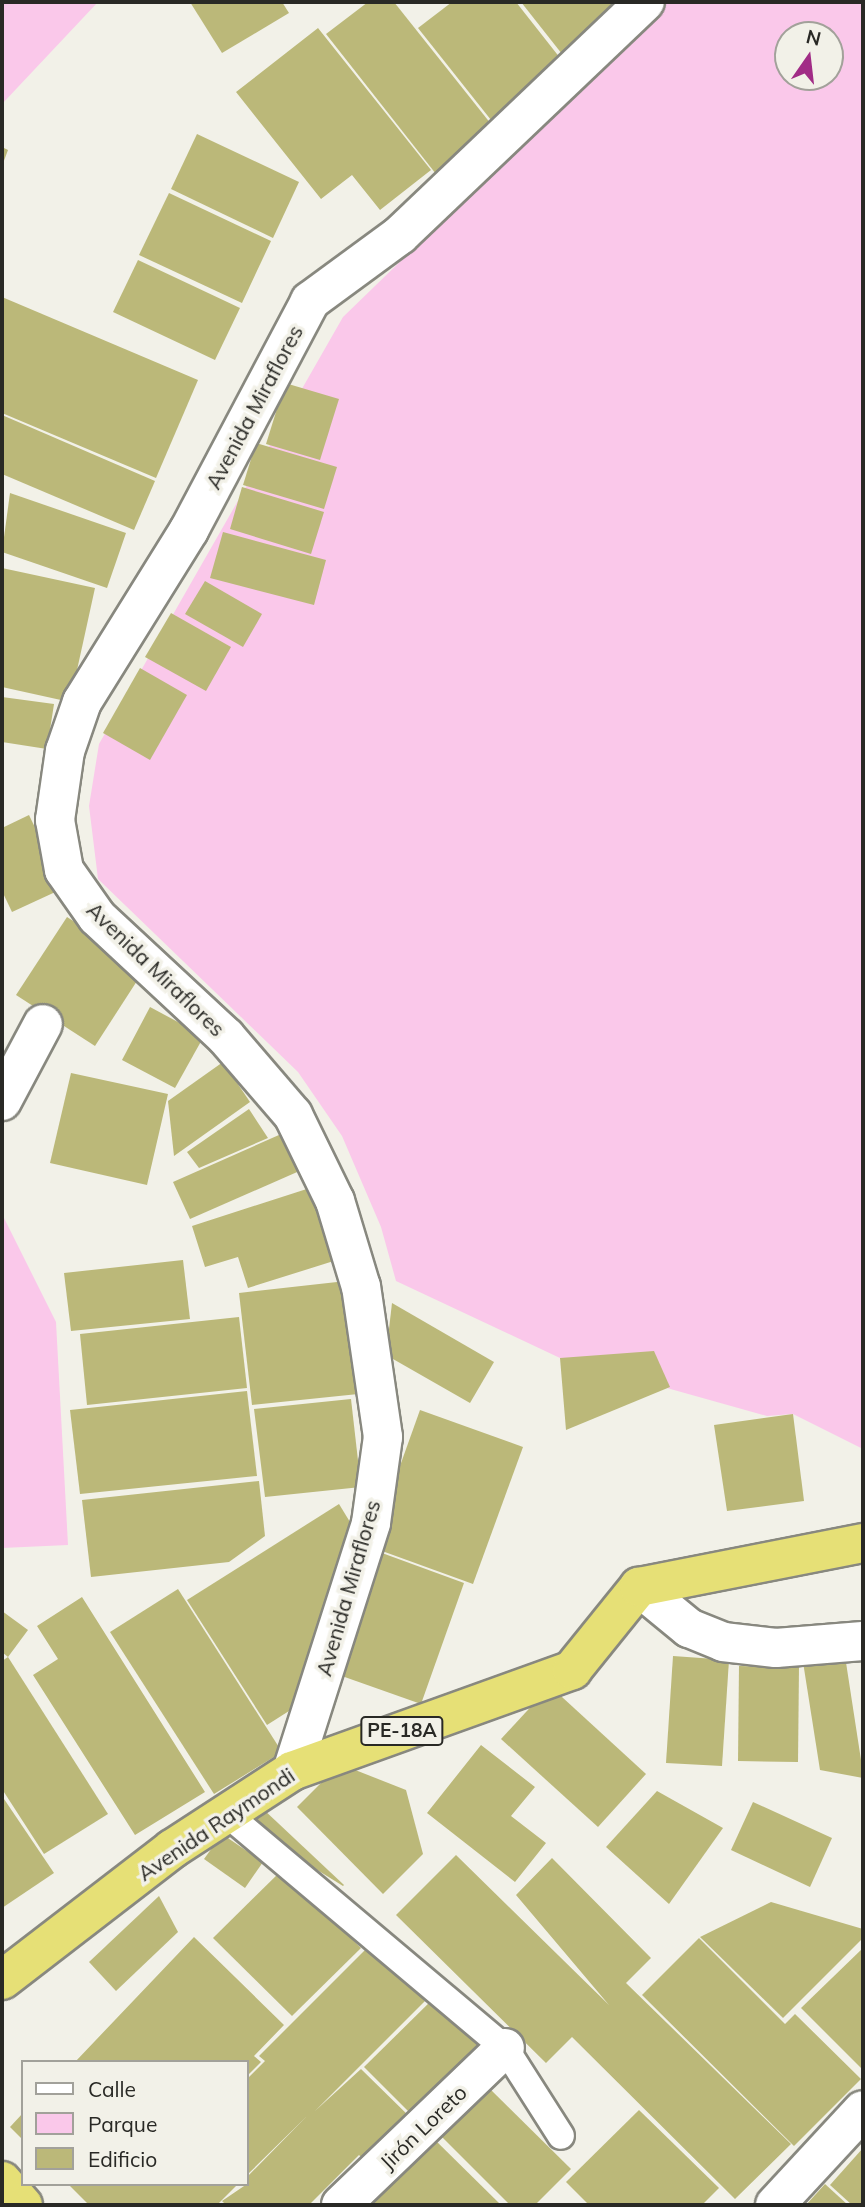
<!DOCTYPE html>
<meta charset="utf-8">
<style>
body{margin:0}
#map{position:relative;width:865px;height:2207px;overflow:hidden;background:#f2f1e8;font-family:Mulish,sans-serif}
div>[style]{position:absolute}
[style*='--x']{left:calc(var(--x)*1px);top:calc(var(--y)*1px);width:calc(var(--w)*1px);rotate:calc(var(--a)*1deg)}
.green>*{inset:0;background:#fac8ea}
.building>*{inset:0;background:#bbb879}
.roads{filter:drop-shadow(2px 0 #88887f) drop-shadow(-2px 0 #88887f) drop-shadow(0 2px #88887f) drop-shadow(0 -2px #88887f)}
.service>*{height:26px;margin:-13px;padding:0 13px;transform-origin:13px;border-radius:13px;background:#fff}
.minor>*{height:38px;margin:-19px;padding:0 19px;transform-origin:19px;border-radius:19px;background:#fff}
.trunk>*{height:38px;margin:-19px;padding:0 19px;transform-origin:19px;border-radius:19px;background:#e6e076}
span{translate:-50% -50%;white-space:nowrap;text-align:center;line-height:1.15;-webkit-text-stroke:7px #f2f1e8;paint-order:stroke}
.shield-label span{padding:2px 5px;background:#f2f1e8;border:2px solid;border-radius:5px;-webkit-text-stroke-width:0}
.shield-label{font-size:19px;color:#292925;font-weight:700}
.street-label{font-size:21px;color:#292925}
.frame{position:absolute;inset:0;border:4px solid #292925;pointer-events:none}
.legend{position:absolute;left:21px;top:2060px;width:228px;height:126px;box-sizing:border-box;background:#f2f1e8;border:2px solid #a2a19a;margin:0;padding:9px 12px;list-style:none;font-size:21px;color:#292925}
.legend li{display:flex;align-items:center;gap:14px;height:35px}
.legend b{width:35px;border:2px solid #a2a19a}
.north{position:absolute;left:774px;top:21px;width:70px;height:70px;box-sizing:border-box;background:#f2f1e8;border:2px solid #a2a19a;border-radius:50%;rotate:14deg;font-size:19px;font-weight:700;line-height:28px;text-align:center;color:#292925}
.north::after{content:'';display:block;margin:auto;width:24px;height:32px;background:#a12c86;clip-path:polygon(50% 0,100% 100%,50% 72%,0 100%)}
</style>
<div id="map">
<div class="green">
<div style="clip-path:polygon(2px 2px,98px 2px,2px 104px)"></div>
<div style="clip-path:polygon(evenodd,668px 2px,863px 2px,863px 1449px,793px 1414px,767px 1416px,560px 1358px,396px 1281px,381px 1227px,342px 1136px,298px 1072px,98px 879px,89px 806px,99px 744px,343px 317px,668px 2px,788px 35px,830px 35px,830px 77px,788px 77px,788px 35px)"></div>
<div style="clip-path:polygon(2px 1214px,56px 1322px,68px 1545px,2px 1548px)"></div>
</div>
<div class="building">
<div style="clip-path:polygon(190px 2px,282px 2px,289px 13px,222px 53px)"></div>
<div style="clip-path:polygon(368px 2px,394px 2px,495px 129px,436px 174px,326px 34px)"></div>
<div style="clip-path:polygon(452px 2px,516px 2px,564px 63px,491px 120px,418px 28px)"></div>
<div style="clip-path:polygon(521px 2px,615px 2px,620px 8px,562px 54px)"></div>
<div style="clip-path:polygon(318px 28px,431px 170px,380px 210px,352px 175px,321px 199px,236px 92px)"></div>
<div style="clip-path:polygon(197px 134px,299px 182px,273px 238px,171px 189px)"></div>
<div style="clip-path:polygon(2px 147px,8px 150px,2px 166px)"></div>
<div style="clip-path:polygon(169px 193px,271px 241px,242px 303px,139px 255px)"></div>
<div style="clip-path:polygon(138px 260px,240px 308px,215px 360px,113px 312px)"></div>
<div style="clip-path:polygon(2px 297px,198px 380px,156px 478px,2px 413px)"></div>
<div style="clip-path:polygon(285px 383px,339px 399px,320px 460px,266px 444px)"></div>
<div style="clip-path:polygon(2px 415px,155px 481px,134px 530px,2px 474px)"></div>
<div style="clip-path:polygon(256px 443px,337px 467px,324px 509px,243px 485px)"></div>
<div style="clip-path:polygon(242px 487px,324px 512px,311px 554px,230px 529px)"></div>
<div style="clip-path:polygon(10px 493px,126px 533px,107px 588px,2px 552px)"></div>
<div style="clip-path:polygon(223px 532px,326px 560px,314px 605px,210px 578px)"></div>
<div style="clip-path:polygon(2px 568px,95px 588px,70px 702px,2px 687px)"></div>
<div style="clip-path:polygon(205px 581px,262px 614px,243px 647px,185px 614px)"></div>
<div style="clip-path:polygon(171px 613px,231px 647px,206px 691px,145px 657px)"></div>
<div style="clip-path:polygon(140px 668px,187px 695px,150px 760px,103px 733px)"></div>
<div style="clip-path:polygon(2px 697px,54px 704px,47px 749px,2px 742px)"></div>
<div style="clip-path:polygon(29px 815px,64px 888px,12px 912px,2px 891px,2px 828px)"></div>
<div style="clip-path:polygon(67px 917px,146px 967px,95px 1046px,16px 995px)"></div>
<div style="clip-path:polygon(150px 1007px,204px 1036px,175px 1088px,122px 1060px)"></div>
<div style="clip-path:polygon(223px 1062px,250px 1102px,174px 1156px,168px 1101px)"></div>
<div style="clip-path:polygon(71px 1073px,168px 1094px,147px 1185px,50px 1163px)"></div>
<div style="clip-path:polygon(249px 1109px,268px 1138px,199px 1168px,187px 1152px)"></div>
<div style="clip-path:polygon(288px 1131px,304px 1169px,190px 1219px,173px 1182px)"></div>
<div style="clip-path:polygon(316px 1186px,340px 1259px,248px 1288px,238px 1257px,205px 1267px,192px 1226px)"></div>
<div style="clip-path:polygon(183px 1260px,190px 1319px,71px 1331px,64px 1273px)"></div>
<div style="clip-path:polygon(355px 1280px,368px 1393px,252px 1405px,239px 1293px)"></div>
<div style="clip-path:polygon(392px 1303px,494px 1362px,470px 1403px,386px 1355px)"></div>
<div style="clip-path:polygon(239px 1317px,247px 1388px,87px 1405px,80px 1334px)"></div>
<div style="clip-path:polygon(654px 1351px,670px 1387px,566px 1430px,560px 1358px)"></div>
<div style="clip-path:polygon(247px 1391px,257px 1476px,80px 1494px,70px 1410px)"></div>
<div style="clip-path:polygon(351px 1399px,361px 1487px,265px 1497px,254px 1409px)"></div>
<div style="clip-path:polygon(420px 1410px,523px 1447px,473px 1584px,371px 1547px)"></div>
<div style="clip-path:polygon(793px 1414px,804px 1501px,727px 1511px,714px 1425px)"></div>
<div style="clip-path:polygon(259px 1481px,265px 1536px,229px 1562px,91px 1577px,82px 1500px)"></div>
<div style="clip-path:polygon(339px 1504px,361px 1540px,311px 1697px,267px 1725px,187px 1600px)"></div>
<div style="clip-path:polygon(382px 1553px,464px 1583px,421px 1704px,339px 1675px)"></div>
<div style="clip-path:polygon(178px 1589px,282px 1752px,214px 1794px,110px 1632px)"></div>
<div style="clip-path:polygon(82px 1597px,205px 1792px,135px 1835px,33px 1675px,58px 1659px,37px 1626px)"></div>
<div style="clip-path:polygon(2px 1611px,28px 1630px,8px 1657px,2px 1652px)"></div>
<div style="clip-path:polygon(673px 1656px,729px 1660px,722px 1766px,666px 1763px)"></div>
<div style="clip-path:polygon(845px 1656px,863px 1773px,863px 1778px,820px 1770px,803px 1662px)"></div>
<div style="clip-path:polygon(8px 1657px,108px 1814px,44px 1854px,2px 1789px,2px 1661px)"></div>
<div style="clip-path:polygon(739px 1666px,799px 1667px,798px 1762px,738px 1761px)"></div>
<div style="clip-path:polygon(550px 1686px,646px 1774px,598px 1827px,501px 1739px)"></div>
<div style="clip-path:polygon(481px 1745px,535px 1787px,511px 1816px,546px 1843px,515px 1882px,427px 1813px)"></div>
<div style="clip-path:polygon(340px 1764px,406px 1790px,423px 1854px,383px 1894px,297px 1807px)"></div>
<div style="clip-path:polygon(657px 1791px,723px 1828px,669px 1904px,606px 1847px)"></div>
<div style="clip-path:polygon(2px 1796px,54px 1873px,2px 1908px)"></div>
<div style="clip-path:polygon(753px 1802px,832px 1838px,810px 1887px,731px 1850px)"></div>
<div style="clip-path:polygon(262px 1808px,344px 1885px,343px 1886px,250px 1828px)"></div>
<div style="clip-path:polygon(222px 1834px,263px 1862px,245px 1888px,204px 1859px)"></div>
<div style="clip-path:polygon(456px 1855px,609px 2005px,516px 1895px,552px 1858px,651px 1958px,626px 1983px,791px 2144px,735px 2199px,572px 2037px,546px 2063px,396px 1915px)"></div>
<div style="clip-path:polygon(282px 1870px,361px 1948px,292px 2016px,213px 1938px)"></div>
<div style="clip-path:polygon(159px 1896px,178px 1932px,116px 1991px,89px 1962px)"></div>
<div style="clip-path:polygon(771px 1902px,863px 1929px,863px 1938px,783px 2018px,700px 1937px)"></div>
<div style="clip-path:polygon(194px 1937px,284px 2025px,254px 2056px,261px 2062px,247px 2076px,247px 2062px,75px 2062px)"></div>
<div style="clip-path:polygon(699px 1938px,785px 2024px,795px 2014px,861px 2079px,794px 2146px,642px 1995px)"></div>
<div style="clip-path:polygon(369px 1946px,425px 2001px,315px 2111px,361px 2069px,414px 2121px,370px 2165px,359px 2155px,309px 2205px,226px 2205px,222px 2201px,247px 2184px,247px 2177px,307px 2116px,247px 2175px,247px 2079px,265px 2061px,259px 2056px)"></div>
<div style="clip-path:polygon(863px 1948px,863px 2070px,801px 2008px)"></div>
<div style="clip-path:polygon(435px 1997px,488px 2049px,417px 2120px,364px 2067px)"></div>
<div style="clip-path:polygon(489px 2088px,571px 2169px,535px 2205px,510px 2205px,441px 2136px)"></div>
<div style="clip-path:polygon(639px 2110px,719px 2188px,702px 2205px,589px 2205px,566px 2182px)"></div>
<div style="clip-path:polygon(23px 2113px,23px 2140px,10px 2127px)"></div>
<div style="clip-path:polygon(431px 2136px,501px 2205px,361px 2205px)"></div>
<div style="clip-path:polygon(863px 2148px,863px 2205px,852px 2205px,830px 2185px)"></div>
<div style="clip-path:polygon(68px 2184px,238px 2184px,217px 2205px,89px 2205px)"></div>
<div style="clip-path:polygon(825px 2184px,848px 2205px,806px 2205px)"></div>
</div>
<div class="roads">
<div class="service">
<div style="--x:227;--y:1814;--w:363;--a:40.1"></div>
<div style="--x:505;--y:2048;--w:104;--a:57.5"></div>
</div>
<div class="minor">
<div style="--x:2;--y:1101;--w:87;--a:-62"></div>
<div style="--x:639;--y:1587;--w:65;--a:39.4"></div>
<div style="--x:689;--y:1628;--w:37;--a:22"></div>
<div style="--x:723;--y:1642;--w:53;--a:6.5"></div>
<div style="--x:776;--y:1648;--w:87;--a:-4.6"></div>
<div style="--x:292;--y:1771;--w:260;--a:-72.3"></div>
<div style="--x:371;--y:1523;--w:87;--a:-82.1"></div>
<div style="--x:383;--y:1437;--w:152;--a:-98.3"></div>
<div style="--x:361;--y:1287;--w:90;--a:-106.8"></div>
<div style="--x:335;--y:1201;--w:96;--a:-116"></div>
<div style="--x:293;--y:1115;--w:103;--a:-130.7"></div>
<div style="--x:226;--y:1037;--w:176;--a:-137.1"></div>
<div style="--x:97;--y:917;--w:57;--a:-125.1"></div>
<div style="--x:64;--y:870;--w:51;--a:-100.2"></div>
<div style="--x:55;--y:820;--w:70;--a:-81.8"></div>
<div style="--x:65;--y:751;--w:52;--a:-70.9"></div>
<div style="--x:82;--y:702;--w:203;--a:-58.1"></div>
<div style="--x:189;--y:530;--w:259;--a:-62.1"></div>
<div style="--x:310;--y:301;--w:112;--a:-36.3"></div>
<div style="--x:400;--y:235;--w:338;--a:-43.6"></div>
<div style="--x:341;--y:2205;--w:227;--a:-43.8"></div>
<div style="--x:775;--y:2205;--w:129;--a:-47.2"></div>
</div>
<div class="trunk">
<div style="--x:2;--y:1980;--w:215;--a:-37.6"></div>
<div style="--x:172;--y:1849;--w:143;--a:-33"></div>
<div style="--x:292;--y:1771;--w:298;--a:-19.8"></div>
<div style="--x:572;--y:1670;--w:107;--a:-51.1"></div>
<div style="--x:639;--y:1587;--w:228;--a:-11.1"></div>
<div style="--x:2;--y:2181;--w:32;--a:49"></div>
</div>
</div>
<div class="shield-label">
<span style="left:402px;top:1731px">PE-18A</span>
</div>
<div class="street-label">
<span style="left:254px;top:407px;rotate:-62deg">Avenida Miraflores</span>
<span style="left:156px;top:969px;rotate:44deg">Avenida Miraflores</span>
<span style="left:348px;top:1588px;rotate:-74deg">Avenida Miraflores</span>
<span style="left:216px;top:1824px;rotate:-34deg">Avenida Raymondi</span>
<span style="left:423px;top:2127px;rotate:-44deg">Jirón Loreto</span>
</div>
<div class="frame"></div>
<ul class="legend">
<li><b style="height:9px;background:#fff"></b>Calle</li>
<li><b style="height:19px;background:#fac8ea"></b>Parque</li>
<li><b style="height:19px;background:#bbb879"></b>Edificio</li>
</ul>
<div class="north">N</div>
</div>
